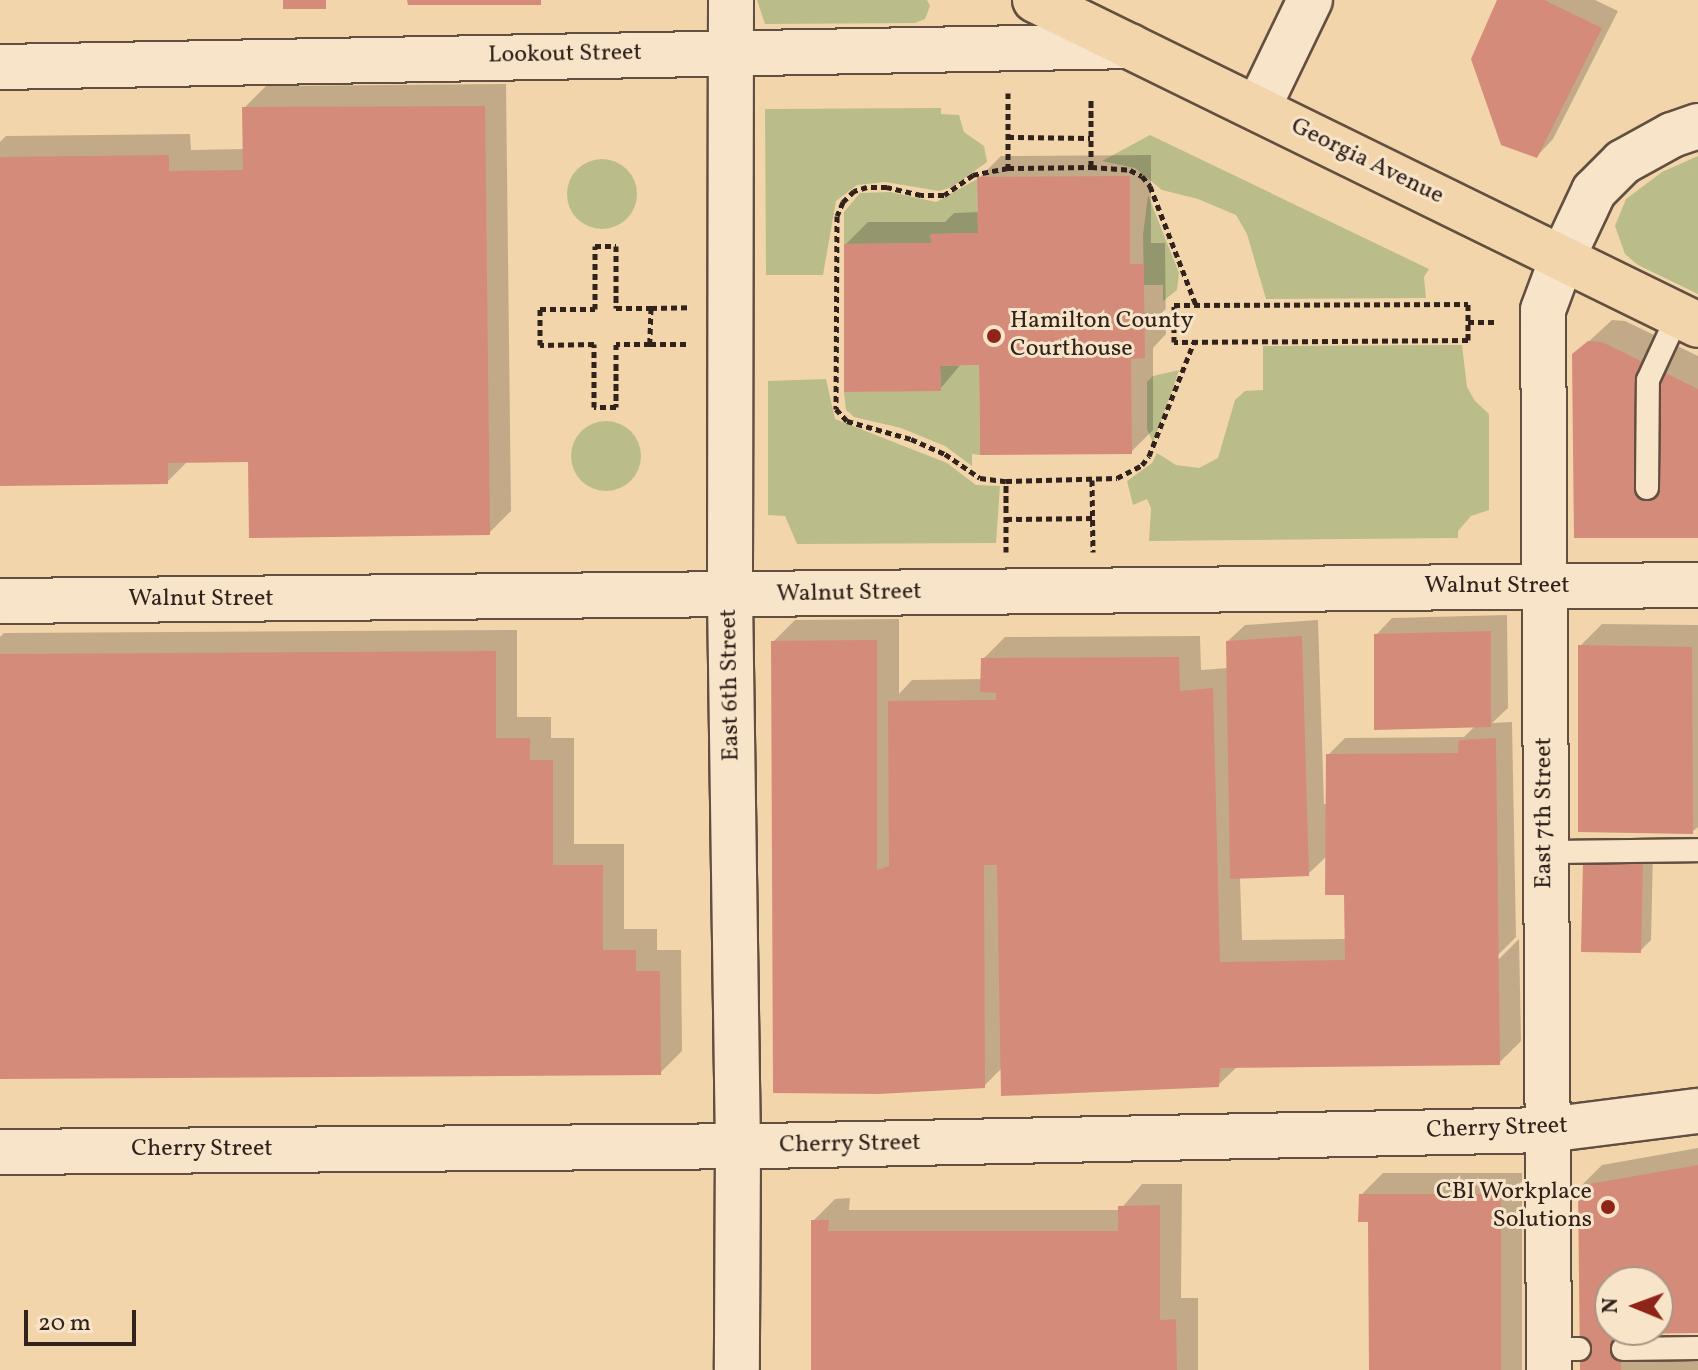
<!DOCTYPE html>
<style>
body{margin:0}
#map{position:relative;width:1698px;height:1370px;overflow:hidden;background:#f3d5ac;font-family:Vollkorn,serif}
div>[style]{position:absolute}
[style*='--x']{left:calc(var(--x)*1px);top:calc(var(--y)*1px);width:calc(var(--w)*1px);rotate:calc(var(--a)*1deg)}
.green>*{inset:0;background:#babd89}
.round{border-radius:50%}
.shadow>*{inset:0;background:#0003}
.building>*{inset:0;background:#d48b7a}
.path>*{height:5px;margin-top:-2.5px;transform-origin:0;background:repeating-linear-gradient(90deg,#31221c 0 6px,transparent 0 10px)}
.roads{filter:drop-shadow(2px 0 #624f40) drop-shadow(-2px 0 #624f40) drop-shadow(0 2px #624f40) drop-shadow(0 -2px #624f40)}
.service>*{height:22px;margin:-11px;padding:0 11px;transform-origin:11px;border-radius:11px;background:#f7e4c9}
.minor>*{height:44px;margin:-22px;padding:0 22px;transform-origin:22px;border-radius:22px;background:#f7e4c9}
.secondary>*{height:44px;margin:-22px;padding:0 22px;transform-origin:22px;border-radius:22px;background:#f7e4c9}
.primary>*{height:44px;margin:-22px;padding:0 22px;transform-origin:22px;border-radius:22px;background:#f3d5ac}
.dots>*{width:22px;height:22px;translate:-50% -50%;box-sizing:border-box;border:4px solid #f7e4c9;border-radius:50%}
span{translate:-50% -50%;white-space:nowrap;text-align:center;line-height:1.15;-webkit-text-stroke:6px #f7e4c9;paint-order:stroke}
.street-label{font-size:24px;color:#31221c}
.poi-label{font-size:24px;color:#31221c}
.left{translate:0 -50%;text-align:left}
.right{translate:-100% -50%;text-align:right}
.north{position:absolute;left:1594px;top:1266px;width:80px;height:80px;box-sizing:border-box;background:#f7e4c9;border:2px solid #a89684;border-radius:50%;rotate:271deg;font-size:22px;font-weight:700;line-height:32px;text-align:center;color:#31221c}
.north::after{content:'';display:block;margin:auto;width:28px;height:36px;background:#8f2418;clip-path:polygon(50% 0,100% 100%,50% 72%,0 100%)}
.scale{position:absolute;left:24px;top:1310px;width:112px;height:36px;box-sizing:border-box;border:4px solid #31221c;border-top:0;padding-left:10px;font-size:24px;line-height:28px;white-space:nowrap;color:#31221c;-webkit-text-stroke:6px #f7e4c9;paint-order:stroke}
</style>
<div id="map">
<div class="green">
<div style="clip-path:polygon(757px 0,927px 0,930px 6px,925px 19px,915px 23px,765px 24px)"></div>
<div style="clip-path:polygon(941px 108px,941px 114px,959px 115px,964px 132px,984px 146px,987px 162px,952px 187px,939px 191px,885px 182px,857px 185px,836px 201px,823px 275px,766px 275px,765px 109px)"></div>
<div style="clip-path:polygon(1150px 135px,1429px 269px,1424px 277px,1426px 298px,1266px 299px,1247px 234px,1236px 215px,1198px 199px,1162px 190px,1135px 168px,1102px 161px)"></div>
<div style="clip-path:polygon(1698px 156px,1698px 294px,1638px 265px,1625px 254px,1615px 226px,1626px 199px,1662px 172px)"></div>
<div class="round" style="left:567px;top:159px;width:70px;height:70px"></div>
<div style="clip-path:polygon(977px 179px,978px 233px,931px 234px,931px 243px,844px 244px,844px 212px,860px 193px,890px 192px,936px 202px)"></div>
<div style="clip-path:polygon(1148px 195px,1179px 273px,1177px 290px,1163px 301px,1163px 285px,1144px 285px,1143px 235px)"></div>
<div style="clip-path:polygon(1462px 345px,1467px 387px,1475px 401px,1489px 414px,1489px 510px,1471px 516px,1458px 531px,1458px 538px,1149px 541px,1151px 508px,1147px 499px,1133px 505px,1127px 481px,1152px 463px,1157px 453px,1176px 465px,1199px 468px,1218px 458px,1235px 400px,1245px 391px,1263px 390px,1263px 346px)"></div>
<div style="clip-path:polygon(979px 365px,980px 455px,972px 454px,972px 466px,945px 446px,901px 428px,854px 417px,846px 410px,844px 392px,941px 390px,940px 366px)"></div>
<div style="clip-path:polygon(1179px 370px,1174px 385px,1153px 443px,1147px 429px,1147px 382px,1153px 376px)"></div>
<div style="clip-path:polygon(826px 379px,835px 419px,947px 463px,976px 485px,1000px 486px,996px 543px,797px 544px,785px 516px,768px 515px,768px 381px)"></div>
<div class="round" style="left:571px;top:421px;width:70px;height:70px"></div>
</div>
<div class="shadow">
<div style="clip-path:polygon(1500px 0,1595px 0,1618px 11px,1553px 139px,1537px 156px)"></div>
<div style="clip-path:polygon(506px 84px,511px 511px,489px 533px,250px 460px,188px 461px,167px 482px,0 484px,0 142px,6px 136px,190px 134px,191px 150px,245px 149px,244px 108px,266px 86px)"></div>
<div style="clip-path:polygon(1151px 155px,1151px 243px,1165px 243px,1166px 334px,1153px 348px,1153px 430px,1131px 452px,981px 363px,962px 363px,940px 389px,846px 244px,868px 222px,945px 222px,954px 213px,980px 212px,979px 178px,1001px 156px)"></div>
<div style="clip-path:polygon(1612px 320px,1625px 321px,1698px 356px,1698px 536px,1574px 355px)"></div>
<div style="clip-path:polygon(evenodd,1507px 615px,1508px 708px,1492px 723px,1512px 722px,1516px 937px,1490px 963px,1492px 966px,1519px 939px,1521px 1041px,1499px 1063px,1238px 1066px,1218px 1085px,1002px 1068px,984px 1086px,879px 1092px,773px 642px,795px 620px,899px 619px,899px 694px,912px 680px,983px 679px,983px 659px,1005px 637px,1200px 636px,1201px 670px,1228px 668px,1228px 641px,1245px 625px,1318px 620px,1324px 804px,1327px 804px,1328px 755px,1345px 738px,1464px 737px,1476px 725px,1376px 635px,1392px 618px,1507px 615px,1327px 856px,1346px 893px,1347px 939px,1242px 940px,1240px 877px,1308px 874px,1327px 856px)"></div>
<div style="clip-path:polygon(1602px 624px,1698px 625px,1698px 827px,1692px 832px,1580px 646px)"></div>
<div style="clip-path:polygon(517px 630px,517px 717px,551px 717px,551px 738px,574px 738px,574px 844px,624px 844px,624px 929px,657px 929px,657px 950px,681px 950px,682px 1051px,660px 1073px,0 1077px,0 637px,4px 633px)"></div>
<div style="clip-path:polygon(1653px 852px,1651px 940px,1640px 951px,1585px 862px)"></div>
<div style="clip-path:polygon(evenodd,1698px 1148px,1698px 1331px,1637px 1332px,1637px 1352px,1698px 1351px,1698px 1370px,1581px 1370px,1580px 1187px,1602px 1165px,1698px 1148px,1610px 1282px,1658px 1282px,1658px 1330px,1610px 1330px,1610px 1282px)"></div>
<div style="clip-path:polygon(1383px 1173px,1522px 1173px,1522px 1370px,1371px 1370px,1370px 1220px,1361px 1195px)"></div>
<div style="clip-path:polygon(1142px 1184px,1182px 1184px,1181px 1298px,1198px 1298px,1198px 1370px,813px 1370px,813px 1221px,835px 1199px,850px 1198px,849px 1210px,1120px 1210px)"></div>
</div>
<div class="building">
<div style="clip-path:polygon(283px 0,326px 0,326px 9px,283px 9px)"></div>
<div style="clip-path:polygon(407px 0,541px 0,541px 5px,408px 5px)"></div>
<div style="clip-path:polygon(1497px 0,1544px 0,1602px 28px,1537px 158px,1501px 145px,1471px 59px)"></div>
<div style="clip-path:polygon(485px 106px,490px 535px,249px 538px,248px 462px,168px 463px,168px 484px,0 486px,0 157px,169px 155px,169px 171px,243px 170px,242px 107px)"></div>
<div style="clip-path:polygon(1130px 176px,1130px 264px,1144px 264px,1144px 285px,1145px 358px,1131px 359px,1132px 454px,980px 455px,979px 365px,940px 366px,941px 391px,844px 392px,844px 244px,931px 243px,930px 234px,978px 233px,977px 177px)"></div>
<div style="clip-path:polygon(1588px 341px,1602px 342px,1698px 389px,1698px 538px,1574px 538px,1572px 354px)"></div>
<div style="clip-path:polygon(1491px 631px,1491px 727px,1374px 730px,1374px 634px)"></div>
<div style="clip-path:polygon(1302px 636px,1309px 876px,1230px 879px,1226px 641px)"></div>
<div style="clip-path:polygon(877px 640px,877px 870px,889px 866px,888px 701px,996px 700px,996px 693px,980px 692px,981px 658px,1179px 657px,1180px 691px,1213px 688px,1220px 962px,1345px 960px,1344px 895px,1325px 895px,1326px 754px,1458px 753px,1459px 740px,1496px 738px,1500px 1065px,1220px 1068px,1219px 1087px,1001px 1096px,997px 865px,984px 865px,985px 1088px,879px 1094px,773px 1093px,771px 641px)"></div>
<div style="clip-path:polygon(1578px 645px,1692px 647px,1693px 834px,1578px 832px)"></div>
<div style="clip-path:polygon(496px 651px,496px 738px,530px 738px,530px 760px,553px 760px,553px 865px,603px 865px,603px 950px,636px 950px,636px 971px,660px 971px,661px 1075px,0 1079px,0 654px)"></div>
<div style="clip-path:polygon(1583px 861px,1643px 862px,1641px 953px,1581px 952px)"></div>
<div style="clip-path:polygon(evenodd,1698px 1165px,1698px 1333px,1620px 1334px,1621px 1370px,1580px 1370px,1578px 1186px,1698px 1165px,1610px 1282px,1658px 1282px,1658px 1330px,1610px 1330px,1610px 1282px)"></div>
<div style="clip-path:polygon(1359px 1194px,1501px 1194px,1501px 1370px,1369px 1370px,1368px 1222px,1358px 1222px)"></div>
<div style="clip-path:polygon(1160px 1205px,1160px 1320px,1176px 1319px,1177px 1370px,811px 1370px,811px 1220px,829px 1220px,828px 1231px,1118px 1231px,1118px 1206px)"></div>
</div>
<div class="path">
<div style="--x:1008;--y:93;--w:75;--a:90"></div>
<div style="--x:1008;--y:168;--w:83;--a:-0.7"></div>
<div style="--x:1091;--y:167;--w:69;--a:-90"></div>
<div style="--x:1008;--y:137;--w:82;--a:0.7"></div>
<div style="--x:1091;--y:167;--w:39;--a:4"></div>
<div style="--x:1130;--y:170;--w:13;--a:27"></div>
<div style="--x:1142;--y:176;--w:13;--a:51"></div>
<div style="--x:1150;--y:186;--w:128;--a:68.9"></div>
<div style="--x:1008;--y:168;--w:36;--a:169"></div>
<div style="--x:973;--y:175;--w:35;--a:145"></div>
<div style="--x:944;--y:195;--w:23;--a:180"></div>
<div style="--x:921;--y:195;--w:35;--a:-167"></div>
<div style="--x:887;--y:187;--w:20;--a:180"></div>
<div style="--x:867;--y:187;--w:14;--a:163"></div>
<div style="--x:854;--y:191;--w:16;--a:135"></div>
<div style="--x:843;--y:202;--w:15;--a:113"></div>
<div style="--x:837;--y:216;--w:193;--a:90.3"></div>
<div style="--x:836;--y:409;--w:16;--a:47"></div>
<div style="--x:847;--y:421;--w:66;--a:15.7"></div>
<div style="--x:911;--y:439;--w:37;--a:24"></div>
<div style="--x:945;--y:454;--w:42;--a:34.4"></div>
<div style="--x:980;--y:478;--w:26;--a:7"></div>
<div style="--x:1006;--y:481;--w:111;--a:-1.5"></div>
<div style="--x:1117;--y:478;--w:28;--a:-27"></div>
<div style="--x:1142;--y:465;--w:11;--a:-52"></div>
<div style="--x:1149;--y:456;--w:123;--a:-68.5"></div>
<div style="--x:595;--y:246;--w:21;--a:0"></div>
<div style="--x:616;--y:246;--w:62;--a:90"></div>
<div style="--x:616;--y:308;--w:35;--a:0"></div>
<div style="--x:651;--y:308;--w:36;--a:92"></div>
<div style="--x:650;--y:344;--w:34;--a:180"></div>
<div style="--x:616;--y:344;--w:63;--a:90"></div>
<div style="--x:616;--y:407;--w:22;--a:180"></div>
<div style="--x:594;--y:407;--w:63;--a:-90"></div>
<div style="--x:594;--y:344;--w:54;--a:178.9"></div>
<div style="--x:540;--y:345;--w:36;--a:-90"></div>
<div style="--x:540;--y:309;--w:55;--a:0"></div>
<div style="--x:595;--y:309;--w:63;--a:-90"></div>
<div style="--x:1468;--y:304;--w:36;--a:90"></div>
<div style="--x:1468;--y:340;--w:294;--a:179.6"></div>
<div style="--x:1174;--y:342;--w:37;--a:-90"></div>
<div style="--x:1174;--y:305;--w:294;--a:-0.2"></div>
<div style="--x:651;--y:308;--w:39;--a:-1"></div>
<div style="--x:1468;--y:322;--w:29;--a:0"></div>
<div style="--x:650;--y:344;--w:39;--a:0"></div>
<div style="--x:1092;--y:480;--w:72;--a:89.2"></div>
<div style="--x:1006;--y:519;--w:86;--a:-0.7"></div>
<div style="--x:1006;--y:552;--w:70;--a:-90"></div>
</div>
<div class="roads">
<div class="service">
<div style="--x:1647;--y:488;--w:108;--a:-89.5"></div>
<div style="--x:1648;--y:380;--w:72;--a:-65.2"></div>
<div style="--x:1545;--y:852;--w:153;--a:-0.7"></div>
<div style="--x:1549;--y:1349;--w:30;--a:0"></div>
<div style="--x:1623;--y:1349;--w:75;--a:-0.8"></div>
</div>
<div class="minor">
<div style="--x:731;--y:0;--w:596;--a:90.1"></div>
<div style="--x:730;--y:596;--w:551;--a:89.17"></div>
<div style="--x:738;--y:1147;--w:223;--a:90.3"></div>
<div style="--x:0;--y:67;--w:1130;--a:-1.06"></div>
<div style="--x:1258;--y:108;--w:120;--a:-64.3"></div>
<div style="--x:0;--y:601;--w:1698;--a:-0.54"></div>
<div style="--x:0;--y:1152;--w:764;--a:-0.45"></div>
<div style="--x:764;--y:1146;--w:783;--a:-1.17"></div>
<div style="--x:1547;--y:1130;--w:152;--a:-7.2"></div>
<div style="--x:1549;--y:1370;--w:1060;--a:-90.32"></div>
<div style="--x:1543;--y:310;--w:54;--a:-69.6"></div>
</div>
<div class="secondary">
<div style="--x:1562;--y:259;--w:75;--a:-64.8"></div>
<div style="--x:1594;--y:191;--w:41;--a:-45"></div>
<div style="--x:1623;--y:162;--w:56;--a:-28.9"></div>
<div style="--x:1672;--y:135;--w:28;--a:-19"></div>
</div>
<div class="primary">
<div style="--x:1035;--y:0;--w:738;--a:26.11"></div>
</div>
</div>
<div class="dots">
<div style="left:994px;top:336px;background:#8f2418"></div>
<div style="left:1608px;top:1207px;background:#8f2418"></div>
</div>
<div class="street-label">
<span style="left:565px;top:55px;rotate:-1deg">Lookout Street</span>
<span style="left:1367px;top:162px;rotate:26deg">Georgia Avenue</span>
<span style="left:1497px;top:587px">Walnut Street</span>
<span style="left:849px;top:594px;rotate:-1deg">Walnut Street</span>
<span style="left:201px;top:600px">Walnut Street</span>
<span style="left:731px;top:685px;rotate:-91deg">East 6th Street</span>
<span style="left:1545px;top:813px;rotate:-90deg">East 7th Street</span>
<span style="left:1497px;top:1129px;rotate:-2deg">Cherry Street</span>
<span style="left:850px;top:1145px;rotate:-1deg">Cherry Street</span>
<span style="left:202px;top:1150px">Cherry Street</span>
</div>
<div class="poi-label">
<span class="left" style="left:1010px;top:336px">Hamilton County<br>Courthouse</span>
<span class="right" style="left:1592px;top:1207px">CBI Workplace<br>Solutions</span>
</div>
<div class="north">N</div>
<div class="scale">20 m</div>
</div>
